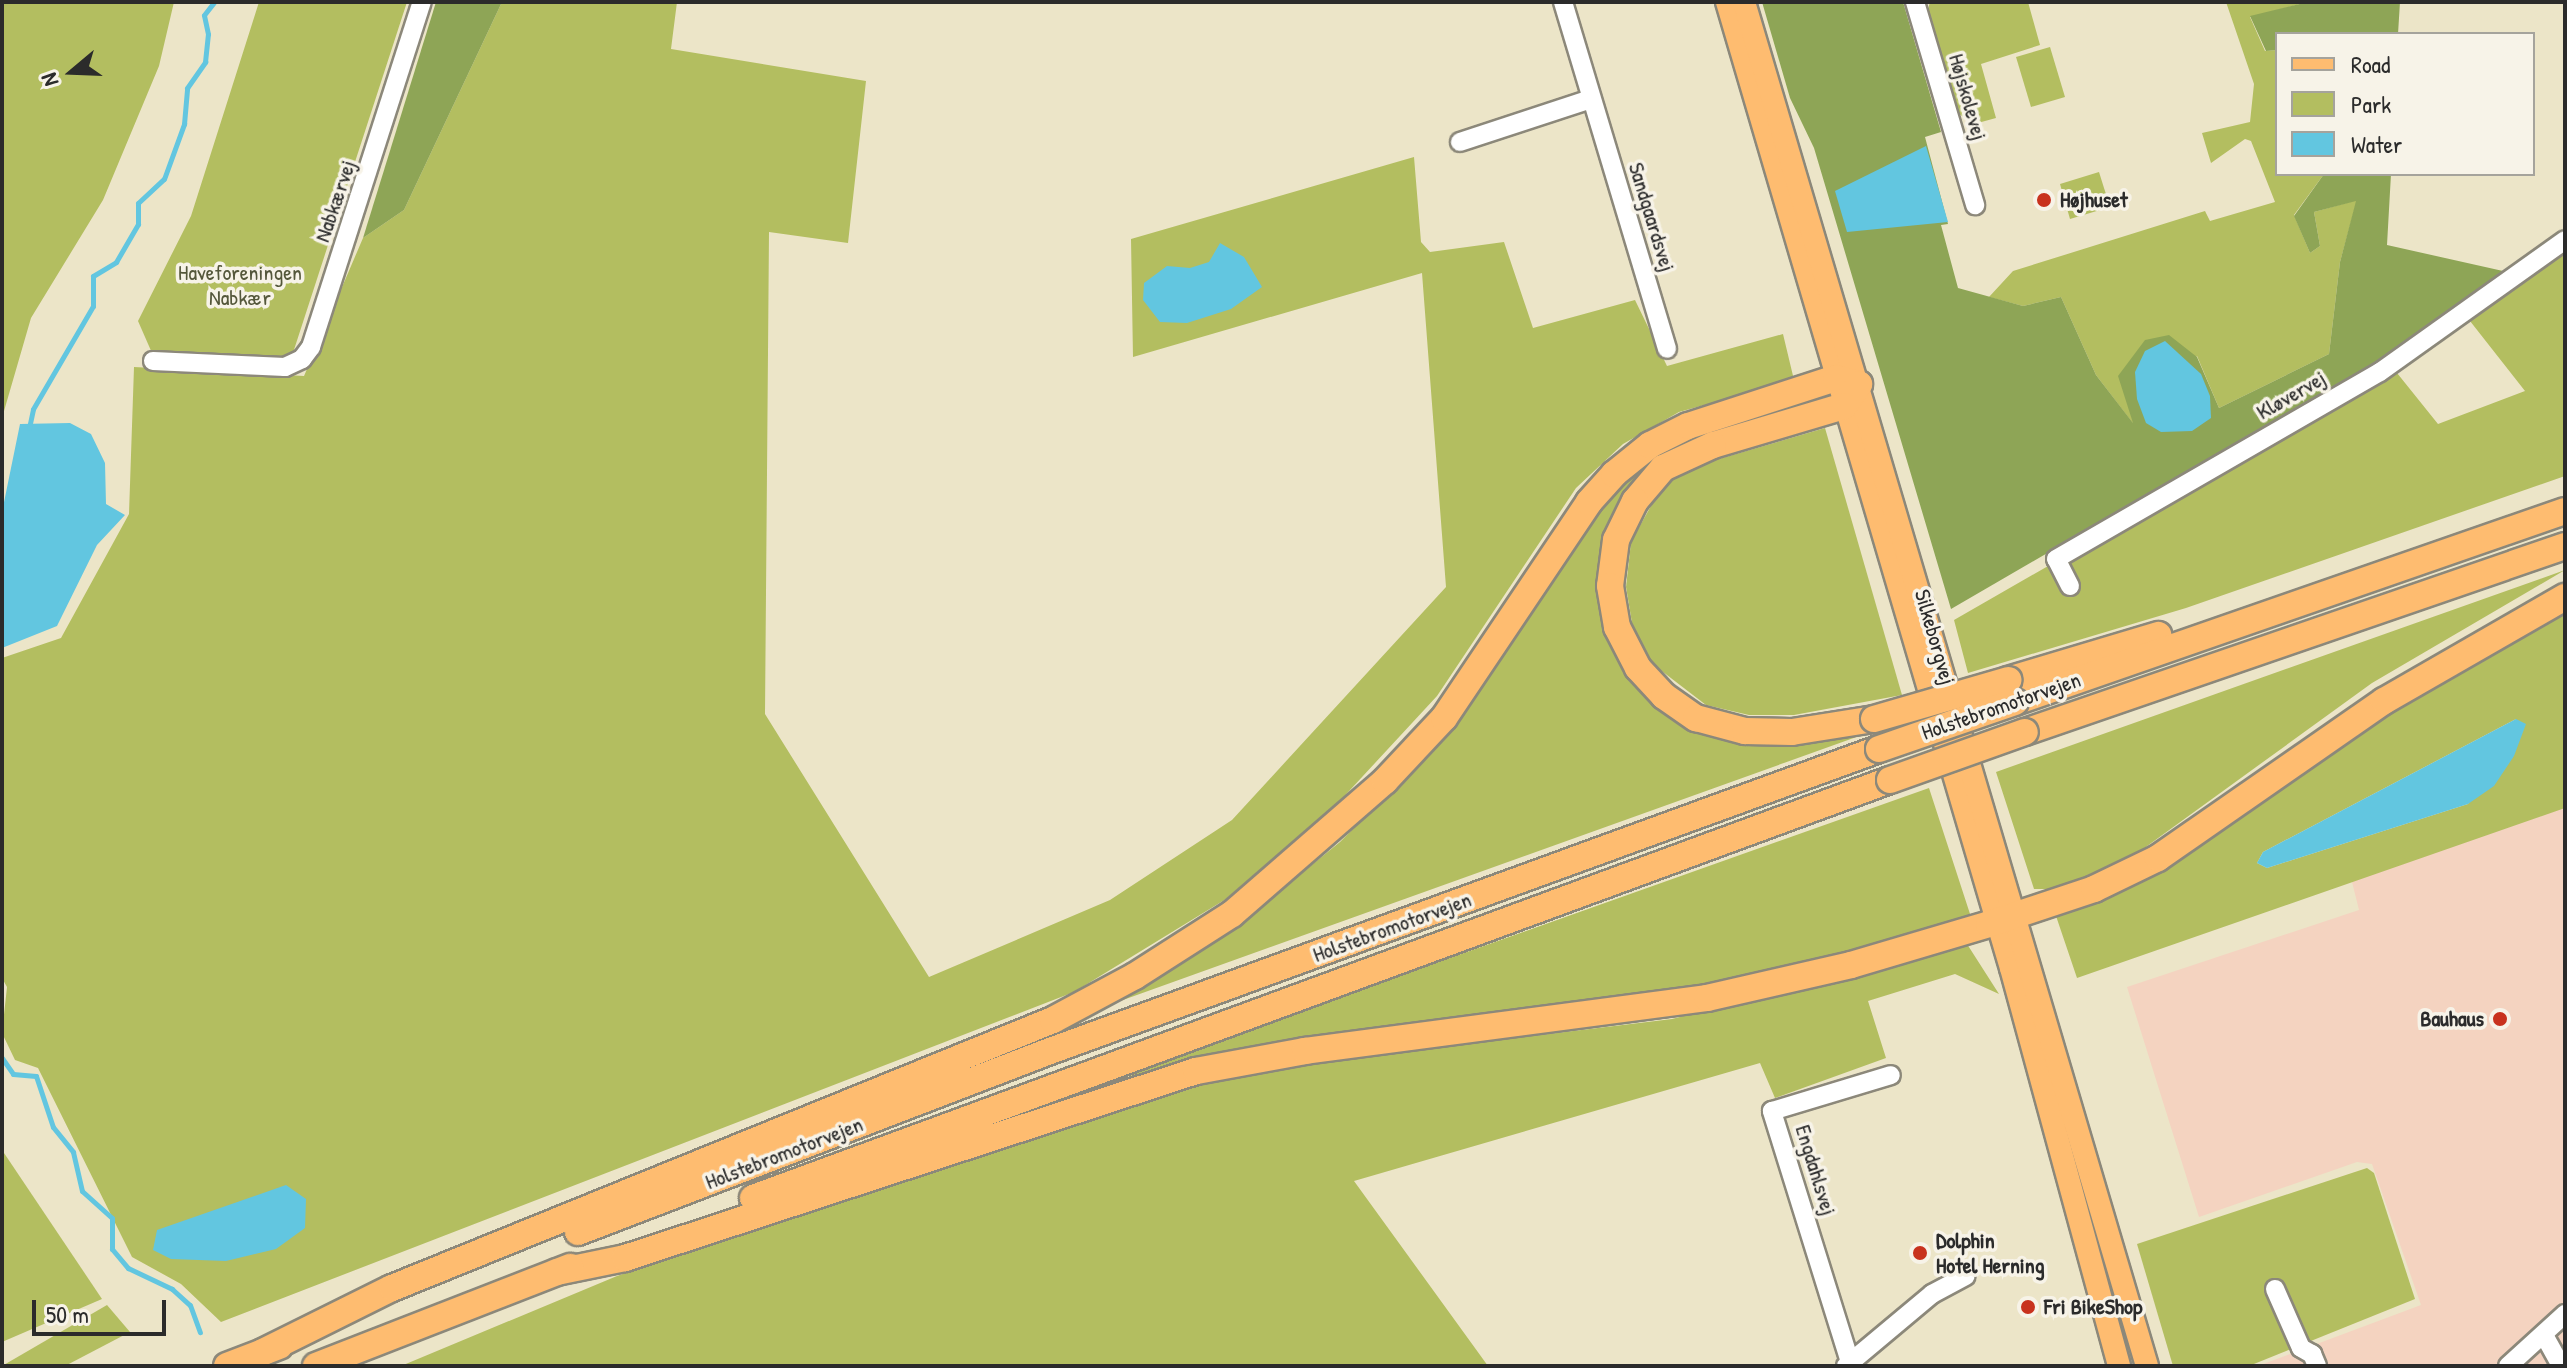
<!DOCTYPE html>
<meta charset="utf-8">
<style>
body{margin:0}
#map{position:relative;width:2567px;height:1368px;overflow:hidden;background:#ece5c8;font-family:"Patrick Hand",sans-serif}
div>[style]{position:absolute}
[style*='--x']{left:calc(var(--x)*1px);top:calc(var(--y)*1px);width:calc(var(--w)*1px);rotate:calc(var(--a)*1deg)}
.built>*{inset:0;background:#f4d3c0}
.green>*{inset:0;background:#b3be60}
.forest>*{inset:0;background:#8ea556}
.water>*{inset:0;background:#62c6e0}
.stream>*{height:5px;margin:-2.5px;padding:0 2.5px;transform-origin:2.5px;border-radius:2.5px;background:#62c6e0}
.roads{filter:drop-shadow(2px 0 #8c887a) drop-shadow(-2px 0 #8c887a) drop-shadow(0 2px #8c887a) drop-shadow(0 -2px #8c887a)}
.minor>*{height:18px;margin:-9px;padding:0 9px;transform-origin:9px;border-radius:9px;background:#fff}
.major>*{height:22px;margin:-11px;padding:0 11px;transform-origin:11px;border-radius:11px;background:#febc70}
.highway>*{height:26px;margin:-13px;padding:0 13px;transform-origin:13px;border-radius:13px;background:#febc70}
.bridges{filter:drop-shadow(2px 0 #8c887a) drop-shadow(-2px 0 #8c887a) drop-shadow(0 2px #8c887a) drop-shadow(0 -2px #8c887a)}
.highway-bridge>*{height:26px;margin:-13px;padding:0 13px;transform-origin:13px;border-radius:13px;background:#febc70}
.dots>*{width:22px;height:22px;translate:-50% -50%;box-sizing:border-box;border:4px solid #f7f3e8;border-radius:50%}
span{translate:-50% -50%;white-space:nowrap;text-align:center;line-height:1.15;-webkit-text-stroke:7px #f7f3e8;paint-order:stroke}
.street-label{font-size:22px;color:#2b2b2b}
.poi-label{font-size:22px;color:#2b2b2b;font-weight:700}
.left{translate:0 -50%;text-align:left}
.right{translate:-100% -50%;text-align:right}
.park-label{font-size:22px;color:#54573b}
.frame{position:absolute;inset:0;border:4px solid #2b2b2b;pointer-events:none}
.legend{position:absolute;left:2275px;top:32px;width:260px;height:144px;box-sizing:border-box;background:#f7f3e8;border:2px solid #a5a39c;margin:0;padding:10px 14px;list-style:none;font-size:24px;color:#2b2b2b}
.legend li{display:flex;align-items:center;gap:16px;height:40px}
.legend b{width:40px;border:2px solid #a5a39c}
.north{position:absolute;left:32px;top:32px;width:80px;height:80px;-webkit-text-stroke:6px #f7f3e8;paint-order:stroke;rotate:251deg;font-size:22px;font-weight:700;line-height:32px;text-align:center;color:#2b2b2b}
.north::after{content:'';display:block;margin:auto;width:28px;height:36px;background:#2b2b2b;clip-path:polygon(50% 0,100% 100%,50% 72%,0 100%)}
.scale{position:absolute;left:32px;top:1300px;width:134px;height:36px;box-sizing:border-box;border:4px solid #2b2b2b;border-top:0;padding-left:10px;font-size:24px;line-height:28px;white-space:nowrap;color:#2b2b2b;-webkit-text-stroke:6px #f7f3e8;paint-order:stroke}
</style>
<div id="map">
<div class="built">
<div style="clip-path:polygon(2565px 807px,2565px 1366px,2258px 1366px,2421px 1305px,2372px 1164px,2357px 1162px,2199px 1217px,2127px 987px,2359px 910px,2351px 878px)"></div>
</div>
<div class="green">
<div style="clip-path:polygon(2px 2px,174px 2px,159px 66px,103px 200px,31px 318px,2px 418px)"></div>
<div style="clip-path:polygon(259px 2px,407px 2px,291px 359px,152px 353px,138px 321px,191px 216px)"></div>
<div style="clip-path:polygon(502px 2px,677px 2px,671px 49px,866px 81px,848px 243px,769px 232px,765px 714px,929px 977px,1110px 900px,1232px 820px,1446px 587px,1422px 273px,1133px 357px,1131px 239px,1414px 157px,1421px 242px,1430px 252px,1504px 242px,1533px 328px,1635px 300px,1667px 366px,1783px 334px,1794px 380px,1679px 412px,1623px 444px,1576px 488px,1437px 696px,1338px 803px,1226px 899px,1074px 992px,221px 1322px,181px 1284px,132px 1257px,38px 1068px,15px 1060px,2px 1033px,7px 987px,2px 978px,2px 658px,61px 638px,129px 514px,134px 367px,304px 376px,363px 238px,404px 210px)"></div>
<div style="clip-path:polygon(1930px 2px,2028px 2px,2040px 45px,1981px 64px,1996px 118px,1974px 124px,1956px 112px,1927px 13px)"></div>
<div style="clip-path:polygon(2226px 2px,2308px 2px,2250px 17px,2265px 51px,2277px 50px,2277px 174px,2324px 174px,2294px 215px,2310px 253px,2320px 246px,2314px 212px,2357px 200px,2340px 262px,2329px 354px,2219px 408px,2197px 356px,2135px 426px,2096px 375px,2061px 297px,2023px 306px,1989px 297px,2013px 271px,2205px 211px,2210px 221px,2275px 202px,2251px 141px,2245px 139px,2211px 163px,2202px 133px,2250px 122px,2254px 84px)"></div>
<div style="clip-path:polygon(2050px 47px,2065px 97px,2031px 107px,2016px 57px)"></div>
<div style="clip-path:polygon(2099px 172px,2110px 207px,2070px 219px,2060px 184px)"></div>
<div style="clip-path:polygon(2565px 250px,2565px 476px,2186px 608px,1968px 673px,1954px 620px,2393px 368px,2438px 424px,2525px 391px,2470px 321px)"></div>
<div style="clip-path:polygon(1825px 428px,1902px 695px,1794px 715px,1749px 715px,1706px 705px,1650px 662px,1633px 629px,1626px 587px,1631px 542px,1652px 504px,1681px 470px)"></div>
<div style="clip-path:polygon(1644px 466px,1620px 504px,1605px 630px,1629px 681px,1692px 732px,1793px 745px,1862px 735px,1109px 1005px,1239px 924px,1340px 842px,1453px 729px,1601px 506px)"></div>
<div style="clip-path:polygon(2565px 570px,2372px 683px,2143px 849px,2059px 889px,2034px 889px,1996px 772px)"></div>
<div style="clip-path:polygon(evenodd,2565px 612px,2565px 808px,2077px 978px,2056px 916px,2173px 865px,2398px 708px,2565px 612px,2516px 719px,2468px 804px,2267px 868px,2257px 863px,2263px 852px,2516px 719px)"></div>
<div style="clip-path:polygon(1929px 788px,1971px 917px,1845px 955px,1709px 988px,1278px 1046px,1100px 1082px)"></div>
<div style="clip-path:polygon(1967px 944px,1999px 994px,1955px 974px,1868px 1001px,1886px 1058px,1775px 1098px,1760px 1063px,1354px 1181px,1488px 1366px,401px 1366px,617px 1276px,943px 1163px,1205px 1084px,1350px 1058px,1672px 1019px)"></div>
<div style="clip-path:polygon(2px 1150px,102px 1299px,2px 1342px)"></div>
<div style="clip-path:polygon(2367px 1168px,2374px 1173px,2415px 1299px,2249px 1366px,2173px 1366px,2137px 1244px)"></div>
<div style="clip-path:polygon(107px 1305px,130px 1332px,65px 1366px,2px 1366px)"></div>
</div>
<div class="forest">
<div style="clip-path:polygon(436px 2px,502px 2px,404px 210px,363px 238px)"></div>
<div style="clip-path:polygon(1762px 2px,1903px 2px,1941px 132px,1925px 137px,1948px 224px,1941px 225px,1958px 288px,2023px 306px,2061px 297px,2096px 375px,2133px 423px,2118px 376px,2145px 340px,2169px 335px,2197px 357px,2219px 408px,2329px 354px,2340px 262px,2356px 201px,2314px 212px,2320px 246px,2310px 253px,2294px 216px,2324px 174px,2391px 174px,2387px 245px,2503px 271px,2374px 363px,1951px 609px,1814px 148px,1790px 98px)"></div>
<div style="clip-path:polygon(2308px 2px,2400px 2px,2398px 34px,2277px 34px,2277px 50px,2266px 51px,2250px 16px)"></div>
</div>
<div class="water">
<div style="clip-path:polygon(1926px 146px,1948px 222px,1847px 232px,1835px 191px)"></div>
<div style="clip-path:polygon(1220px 243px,1244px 257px,1262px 287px,1231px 309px,1187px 323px,1160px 322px,1143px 300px,1144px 283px,1167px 266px,1190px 268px,1209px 262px)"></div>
<div style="clip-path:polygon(2165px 341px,2201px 374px,2210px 396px,2211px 418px,2192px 431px,2161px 432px,2146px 423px,2137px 399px,2135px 372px,2145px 351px)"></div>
<div style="clip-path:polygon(70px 423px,91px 434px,105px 463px,106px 504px,125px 515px,97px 545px,57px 626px,2px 648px,2px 512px,20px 424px)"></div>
<div style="clip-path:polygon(2516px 719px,2526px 724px,2514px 756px,2494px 786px,2468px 804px,2267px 868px,2257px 863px,2263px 852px)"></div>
<div style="clip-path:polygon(286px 1185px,306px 1199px,305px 1228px,276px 1249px,226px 1261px,171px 1259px,153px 1250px,157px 1230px)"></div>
</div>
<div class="stream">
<div style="--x:29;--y:428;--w:19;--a:-78"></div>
<div style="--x:33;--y:409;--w:119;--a:-59.8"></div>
<div style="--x:93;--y:306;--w:30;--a:-90"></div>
<div style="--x:93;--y:276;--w:27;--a:-31"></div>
<div style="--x:116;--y:262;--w:44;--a:-59.9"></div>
<div style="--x:138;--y:224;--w:21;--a:-90"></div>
<div style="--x:138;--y:203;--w:35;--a:-43"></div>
<div style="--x:164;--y:179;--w:59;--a:-70"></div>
<div style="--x:184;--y:124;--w:36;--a:-85"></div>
<div style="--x:187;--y:88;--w:32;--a:-55"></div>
<div style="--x:205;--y:62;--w:28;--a:-84"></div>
<div style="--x:208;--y:34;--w:19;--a:-102"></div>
<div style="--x:204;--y:15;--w:16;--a:-52"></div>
<div style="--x:2;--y:1058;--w:19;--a:55"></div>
<div style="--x:13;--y:1074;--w:23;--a:5"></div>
<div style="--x:36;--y:1076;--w:54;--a:71.6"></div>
<div style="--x:53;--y:1127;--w:32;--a:51"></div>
<div style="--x:73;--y:1152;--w:40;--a:77"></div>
<div style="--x:82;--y:1191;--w:40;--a:42"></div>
<div style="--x:112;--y:1218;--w:31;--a:90"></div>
<div style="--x:112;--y:1249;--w:25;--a:50"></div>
<div style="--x:128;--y:1268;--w:49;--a:25.5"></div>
<div style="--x:172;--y:1289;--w:24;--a:42"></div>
<div style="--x:190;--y:1305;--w:29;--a:70"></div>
</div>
<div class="roads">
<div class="minor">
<div style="--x:1563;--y:2;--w:362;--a:73.3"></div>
<div style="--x:1915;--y:2;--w:212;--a:73.5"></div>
<div style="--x:1460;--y:142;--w:138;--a:-18.2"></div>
<div style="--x:153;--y:361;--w:132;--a:2.6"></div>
<div style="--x:285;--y:367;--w:19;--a:-25"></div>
<div style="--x:302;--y:359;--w:15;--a:-53"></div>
<div style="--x:311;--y:347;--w:362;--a:-72.2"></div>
<div style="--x:2070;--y:586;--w:30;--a:-117"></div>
<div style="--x:2056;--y:559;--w:374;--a:-30"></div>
<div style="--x:2380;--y:372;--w:227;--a:-35.5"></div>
<div style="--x:2275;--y:1289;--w:64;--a:66.2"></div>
<div style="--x:2301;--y:1348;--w:13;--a:29"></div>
<div style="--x:2312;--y:1354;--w:13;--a:67"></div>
<div style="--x:2544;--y:1335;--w:35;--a:61"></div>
<div style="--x:1850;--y:1362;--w:263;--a:-107.3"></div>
<div style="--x:1772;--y:1111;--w:124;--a:-16.8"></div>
<div style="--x:1846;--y:1366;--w:112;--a:-39.9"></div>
<div style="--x:1932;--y:1294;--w:38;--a:-28"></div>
<div style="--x:2508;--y:1366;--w:77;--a:-42.4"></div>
</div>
<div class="major">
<div style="--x:1727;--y:2;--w:1007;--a:73.62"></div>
<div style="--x:2011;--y:968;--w:412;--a:74.8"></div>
<div style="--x:1744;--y:2;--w:1422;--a:73.54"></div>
</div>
<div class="highway">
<div style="--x:2008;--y:680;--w:157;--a:-16.7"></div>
<div style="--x:2015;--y:702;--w:582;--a:-19.15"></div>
<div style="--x:2025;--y:732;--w:571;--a:-19.01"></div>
<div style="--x:753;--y:1198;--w:1211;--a:-20.19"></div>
<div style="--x:578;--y:1232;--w:506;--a:-20.98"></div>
<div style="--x:1050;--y:1051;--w:882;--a:-20.02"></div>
<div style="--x:557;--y:1272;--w:69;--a:-11.6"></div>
<div style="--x:625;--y:1258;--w:601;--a:-18.13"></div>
<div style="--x:1196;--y:1071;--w:111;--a:-10.4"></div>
<div style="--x:1305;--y:1051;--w:405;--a:-7.5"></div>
<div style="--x:1707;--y:998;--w:148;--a:-12.9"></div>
<div style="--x:1851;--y:965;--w:144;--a:-16.5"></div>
<div style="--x:1989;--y:924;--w:111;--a:-18.4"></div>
<div style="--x:2094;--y:889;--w:71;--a:-25.8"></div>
<div style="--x:2158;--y:858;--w:275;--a:-34.8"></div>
<div style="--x:2384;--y:701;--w:209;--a:-29.9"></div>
<div style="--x:263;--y:1352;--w:144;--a:-26.4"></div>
<div style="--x:392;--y:1288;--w:713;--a:-22.07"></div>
<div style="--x:1053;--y:1020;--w:93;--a:-28.2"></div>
<div style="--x:1135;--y:976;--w:115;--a:-32.6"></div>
<div style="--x:1232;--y:914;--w:203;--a:-41"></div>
<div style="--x:1385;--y:781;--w:86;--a:-46.9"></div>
<div style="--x:1444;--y:718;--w:260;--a:-56.1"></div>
<div style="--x:1589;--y:502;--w:38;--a:-48"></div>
<div style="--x:1614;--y:474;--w:46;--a:-38.9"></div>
<div style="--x:1650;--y:445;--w:42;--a:-26.6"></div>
<div style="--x:1688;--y:426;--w:156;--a:-18"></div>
<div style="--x:1836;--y:378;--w:24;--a:15"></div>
<div style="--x:1859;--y:384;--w:27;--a:124"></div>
<div style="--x:1844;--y:406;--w:137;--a:163.4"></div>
<div style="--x:1713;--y:445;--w:55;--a:155.3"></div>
<div style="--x:1663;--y:468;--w:43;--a:130.3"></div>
<div style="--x:1635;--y:501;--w:43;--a:116"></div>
<div style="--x:1616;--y:540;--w:46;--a:97.4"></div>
<div style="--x:1610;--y:586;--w:42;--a:80.3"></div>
<div style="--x:1617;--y:627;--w:46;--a:62.9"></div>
<div style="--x:1638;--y:668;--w:38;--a:47"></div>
<div style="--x:1664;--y:696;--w:39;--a:35"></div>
<div style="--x:1696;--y:718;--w:51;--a:14.9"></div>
<div style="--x:1745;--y:731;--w:47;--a:1.2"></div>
<div style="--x:1792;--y:732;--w:83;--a:-9"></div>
<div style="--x:227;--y:1366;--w:56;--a:-21"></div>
<div style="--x:316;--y:1366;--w:273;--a:-21.3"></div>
</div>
</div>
<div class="bridges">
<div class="highway-bridge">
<div style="--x:1874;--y:719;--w:140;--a:-16.2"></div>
<div style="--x:1879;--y:749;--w:144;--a:-19.1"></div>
<div style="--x:1890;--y:780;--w:143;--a:-19.6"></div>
</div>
</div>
<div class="dots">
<div style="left:2044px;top:200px;background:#c8321e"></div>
<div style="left:2500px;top:1019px;background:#c8321e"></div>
<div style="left:1920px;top:1253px;background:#c8321e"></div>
<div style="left:2028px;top:1307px;background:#c8321e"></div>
</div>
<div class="street-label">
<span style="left:1968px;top:97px;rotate:74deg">Højskolevej</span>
<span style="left:335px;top:201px;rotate:-71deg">Nabkærvej</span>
<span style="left:1652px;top:217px;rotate:73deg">Sandgaardsvej</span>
<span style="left:2291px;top:395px;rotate:-30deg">Kløvervej</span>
<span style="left:1935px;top:637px;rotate:74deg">Silkeborgvej</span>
<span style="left:2001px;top:706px;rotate:-19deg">Holstebromotorvejen</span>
<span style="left:1392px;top:927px;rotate:-20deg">Holstebromotorvejen</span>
<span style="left:784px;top:1153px;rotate:-21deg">Holstebromotorvejen</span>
<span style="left:1816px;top:1170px;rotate:73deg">Engdahlsvej</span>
</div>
<div class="poi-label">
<span class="left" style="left:2060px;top:200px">Højhuset</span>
<span class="right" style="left:2484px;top:1019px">Bauhaus</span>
<span class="left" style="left:1936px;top:1253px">Dolphin<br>Hotel Herning</span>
<span class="left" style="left:2044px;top:1307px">Fri BikeShop</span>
</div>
<div class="park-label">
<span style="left:240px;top:285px">Haveforeningen<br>Nabkær</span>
</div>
<div class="frame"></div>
<ul class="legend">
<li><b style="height:10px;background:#febc70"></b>Road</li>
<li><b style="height:22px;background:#b3be60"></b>Park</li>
<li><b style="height:22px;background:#62c6e0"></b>Water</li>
</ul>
<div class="north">N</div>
<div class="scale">50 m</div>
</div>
